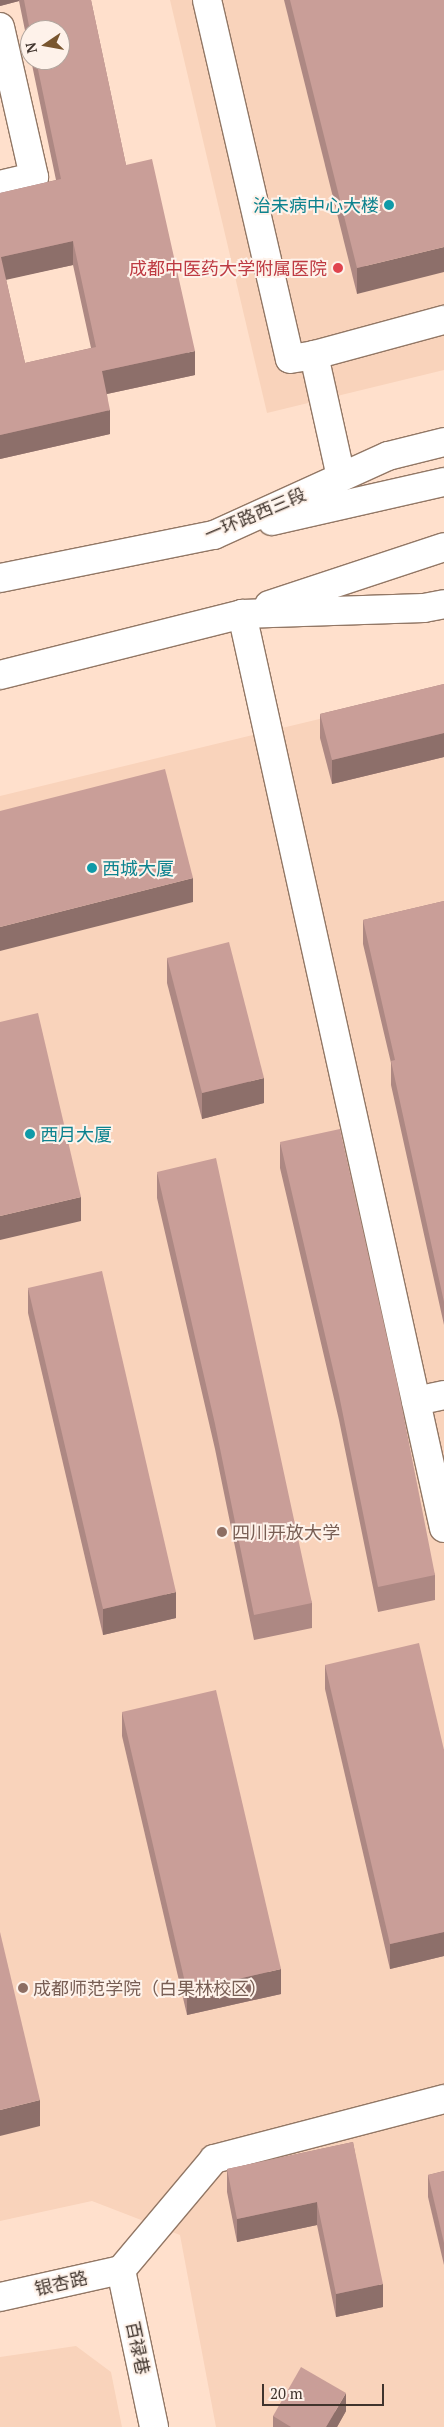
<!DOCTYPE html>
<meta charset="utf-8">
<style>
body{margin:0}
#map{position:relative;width:444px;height:2427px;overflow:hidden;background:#ffe0cc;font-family:"PT Serif","Noto Sans SC",serif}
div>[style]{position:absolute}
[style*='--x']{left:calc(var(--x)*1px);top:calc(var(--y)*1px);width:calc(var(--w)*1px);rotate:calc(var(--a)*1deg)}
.built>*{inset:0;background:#f9d3bb}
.roads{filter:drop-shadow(1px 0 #927765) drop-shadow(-1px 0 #927765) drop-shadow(0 1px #927765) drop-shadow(0 -1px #927765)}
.minor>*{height:28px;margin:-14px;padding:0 14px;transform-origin:14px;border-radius:14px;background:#fff}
.major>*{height:28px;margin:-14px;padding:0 14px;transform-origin:14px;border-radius:14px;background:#fff}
.wall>*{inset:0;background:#ad8883}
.shaded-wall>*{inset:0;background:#8d6f6a}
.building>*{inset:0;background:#c99e98}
.dots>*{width:14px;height:14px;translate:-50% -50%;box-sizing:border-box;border:2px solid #fef2ea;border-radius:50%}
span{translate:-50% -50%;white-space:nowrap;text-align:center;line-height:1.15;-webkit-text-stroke:4px #fef2ea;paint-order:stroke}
.culture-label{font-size:18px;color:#0d838f}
.right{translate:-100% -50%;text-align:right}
.left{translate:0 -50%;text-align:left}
.health-label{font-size:18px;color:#be3a42}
.street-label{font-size:18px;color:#40342d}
.education-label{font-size:18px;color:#785e54}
.north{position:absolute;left:20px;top:20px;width:50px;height:50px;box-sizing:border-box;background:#fef2ea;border:1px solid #b2a69e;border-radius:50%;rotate:258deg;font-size:14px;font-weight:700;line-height:20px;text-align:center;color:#40342d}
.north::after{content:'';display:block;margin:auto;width:18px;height:22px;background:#79562f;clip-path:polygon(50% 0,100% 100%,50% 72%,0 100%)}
.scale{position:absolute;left:262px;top:2384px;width:122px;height:22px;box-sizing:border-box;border:2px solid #40342d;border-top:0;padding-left:6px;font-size:15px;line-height:18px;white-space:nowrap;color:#40342d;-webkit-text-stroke:4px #fef2ea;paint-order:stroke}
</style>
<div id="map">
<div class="built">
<div style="clip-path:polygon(170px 0,444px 0,444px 370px,267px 413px)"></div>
<div style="clip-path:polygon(444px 689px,444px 2427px,216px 2427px,180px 2235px,92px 2201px,0 2221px,0 796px)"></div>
<div style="clip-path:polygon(76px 2346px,111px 2372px,122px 2427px,0 2427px,0 2357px)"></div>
</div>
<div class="roads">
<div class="minor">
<div style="--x:207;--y:0;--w:368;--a:77"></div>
<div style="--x:290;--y:359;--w:24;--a:-9"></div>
<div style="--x:0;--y:27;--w:154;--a:77.2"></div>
<div style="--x:34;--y:177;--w:35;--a:167"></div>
<div style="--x:341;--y:477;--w:125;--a:-102.5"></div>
<div style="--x:314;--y:355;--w:135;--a:-15.1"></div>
<div style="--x:242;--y:614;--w:936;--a:77.54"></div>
<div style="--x:416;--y:1401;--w:29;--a:-12"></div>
<div style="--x:121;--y:2270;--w:145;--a:-50"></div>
<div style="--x:214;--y:2159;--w:238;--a:-14.6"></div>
<div style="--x:121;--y:2270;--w:160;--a:78.1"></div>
<div style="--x:0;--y:2297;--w:124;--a:-12.6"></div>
</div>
<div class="major">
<div style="--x:272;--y:521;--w:176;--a:-12.8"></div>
<div style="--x:0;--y:578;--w:218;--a:-11.4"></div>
<div style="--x:214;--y:535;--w:191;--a:-24.4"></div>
<div style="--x:388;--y:456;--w:58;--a:-14"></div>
<div style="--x:269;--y:605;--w:184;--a:-18.3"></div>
<div style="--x:0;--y:675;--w:250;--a:-14.1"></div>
<div style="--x:242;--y:614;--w:182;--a:-1.9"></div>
<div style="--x:424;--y:608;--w:20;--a:-11"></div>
</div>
</div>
<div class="wall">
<div style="clip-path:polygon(evenodd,0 0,91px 0,126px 165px,195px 375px,107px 394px,110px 434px,0 459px,0 193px,56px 180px,31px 60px,60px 60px,30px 30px,30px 55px,19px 1px,0 6px,0 0,73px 265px,91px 348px,25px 363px,6px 279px,73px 265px)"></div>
<div style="clip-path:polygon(284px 0,444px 0,357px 294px)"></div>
<div style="clip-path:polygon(444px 684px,444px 757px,332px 784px,320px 738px,320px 714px)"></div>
<div style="clip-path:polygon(444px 901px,444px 1325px,391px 1085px,391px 1063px,363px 944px,363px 920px)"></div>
<div style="clip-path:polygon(167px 958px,264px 1103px,202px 1119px,167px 983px)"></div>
<div style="clip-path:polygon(280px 1142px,435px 1575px,435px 1600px,378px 1612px,339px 1420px,280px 1168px)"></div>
<div style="clip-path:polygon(157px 1172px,312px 1603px,312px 1628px,254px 1640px,215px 1449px,157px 1198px)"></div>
<div style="clip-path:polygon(28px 1288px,176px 1618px,103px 1635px,28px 1313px)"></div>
<div style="clip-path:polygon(325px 1665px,444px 1750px,444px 1956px,390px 1969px,325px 1689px)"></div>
<div style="clip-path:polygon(122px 1712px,281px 1994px,187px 2015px,122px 1736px)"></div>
<div style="clip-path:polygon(353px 2142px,383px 2307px,336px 2317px,317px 2225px,237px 2242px,227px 2192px,227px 2169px)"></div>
<div style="clip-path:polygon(444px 2171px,444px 2265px,428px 2197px,428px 2175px)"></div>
<div style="clip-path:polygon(346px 2411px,337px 2427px,273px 2427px,273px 2416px)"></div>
</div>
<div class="shaded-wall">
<div style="clip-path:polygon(0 0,19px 0,19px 1px,0 6px)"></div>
<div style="clip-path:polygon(73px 241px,73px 265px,1px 281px,1px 257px)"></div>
<div style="clip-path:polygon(444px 247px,444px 272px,357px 294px,357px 268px)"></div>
<div style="clip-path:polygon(195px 351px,195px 375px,102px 395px,102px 371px)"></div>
<div style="clip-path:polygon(110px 410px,110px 434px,0 459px,0 435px)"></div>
<div style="clip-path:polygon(444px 733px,444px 757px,332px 784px,332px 760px)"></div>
<div style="clip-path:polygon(193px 878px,193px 902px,0 951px,0 927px)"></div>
<div style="clip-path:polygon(264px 1078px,264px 1103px,202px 1119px,202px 1093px)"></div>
<div style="clip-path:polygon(81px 1197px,81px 1221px,0 1240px,0 1216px)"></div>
<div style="clip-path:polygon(176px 1592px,176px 1618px,103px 1635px,103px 1609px)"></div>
<div style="clip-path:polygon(444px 1932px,444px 1956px,390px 1969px,390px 1944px)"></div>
<div style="clip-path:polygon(281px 1969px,281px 1994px,187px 2015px,187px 1991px)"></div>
<div style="clip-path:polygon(40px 2100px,40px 2126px,0 2136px,0 2110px)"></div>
<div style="clip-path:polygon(317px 2202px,317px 2225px,237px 2242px,237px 2219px)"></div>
<div style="clip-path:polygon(383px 2284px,383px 2307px,336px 2317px,336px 2294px)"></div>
<div style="clip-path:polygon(346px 2393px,346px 2411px,337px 2427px,326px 2427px)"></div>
</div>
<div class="building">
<div style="clip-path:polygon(evenodd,24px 0,91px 0,126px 165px,152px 159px,195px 351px,102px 371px,110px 410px,0 435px,0 193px,61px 179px,36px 60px,60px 60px,60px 30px,30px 31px,24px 0,73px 241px,96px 347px,25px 363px,1px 257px,73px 241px)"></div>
<div style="clip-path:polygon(290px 0,444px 0,444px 247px,357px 268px)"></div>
<div style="clip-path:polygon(444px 684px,444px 733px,332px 760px,320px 714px)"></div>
<div style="clip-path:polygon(165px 769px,193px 878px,0 927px,0 811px)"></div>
<div style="clip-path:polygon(444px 901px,444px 1302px,391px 1061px,395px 1060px,363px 920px)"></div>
<div style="clip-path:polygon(229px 942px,264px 1078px,202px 1093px,167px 958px)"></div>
<div style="clip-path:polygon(38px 1013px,81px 1197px,0 1216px,0 1022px)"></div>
<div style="clip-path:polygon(340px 1129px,397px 1382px,435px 1575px,378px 1587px,339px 1395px,280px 1142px)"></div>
<div style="clip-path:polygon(216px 1158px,312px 1603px,254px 1615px,215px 1424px,157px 1172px)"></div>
<div style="clip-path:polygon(102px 1271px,176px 1592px,103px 1609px,28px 1288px)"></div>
<div style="clip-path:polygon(419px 1643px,444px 1750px,444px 1932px,390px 1944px,325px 1665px)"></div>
<div style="clip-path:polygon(216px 1690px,281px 1969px,187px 1991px,122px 1712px)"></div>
<div style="clip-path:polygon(0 1932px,40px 2100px,0 2110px)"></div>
<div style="clip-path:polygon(353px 2142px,383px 2284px,336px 2294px,317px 2202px,237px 2219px,227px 2169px)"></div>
<div style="clip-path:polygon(444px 2171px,444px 2243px,428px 2175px)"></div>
<div style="clip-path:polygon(301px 2367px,346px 2393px,326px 2427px,291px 2427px,273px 2416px)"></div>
</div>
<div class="dots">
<div style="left:389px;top:205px;background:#0f9aa8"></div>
<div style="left:338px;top:268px;background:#e0444e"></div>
<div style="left:92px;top:868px;background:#0f9aa8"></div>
<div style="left:30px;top:1134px;background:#0f9aa8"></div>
<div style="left:222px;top:1532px;background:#8d6e63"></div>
<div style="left:23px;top:1988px;background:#8d6e63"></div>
</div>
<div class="culture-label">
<span class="right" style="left:379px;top:205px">治未病中心大楼</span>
<span class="left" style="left:102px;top:868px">西城大厦</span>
<span class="left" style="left:40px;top:1134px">西月大厦</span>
</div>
<div class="health-label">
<span class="right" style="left:327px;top:268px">成都中医药大学附属医院</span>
</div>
<div class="street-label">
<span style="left:255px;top:514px;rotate:-23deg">一环路西三段</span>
<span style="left:61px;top:2283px;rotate:-13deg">银杏路</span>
<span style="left:138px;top:2348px;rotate:78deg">百禄巷</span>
</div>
<div class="education-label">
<span class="left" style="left:232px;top:1532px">四川开放大学</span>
<span class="left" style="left:33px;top:1988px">成都师范学院（白果林校区）</span>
</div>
<div class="north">N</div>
<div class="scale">20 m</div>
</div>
